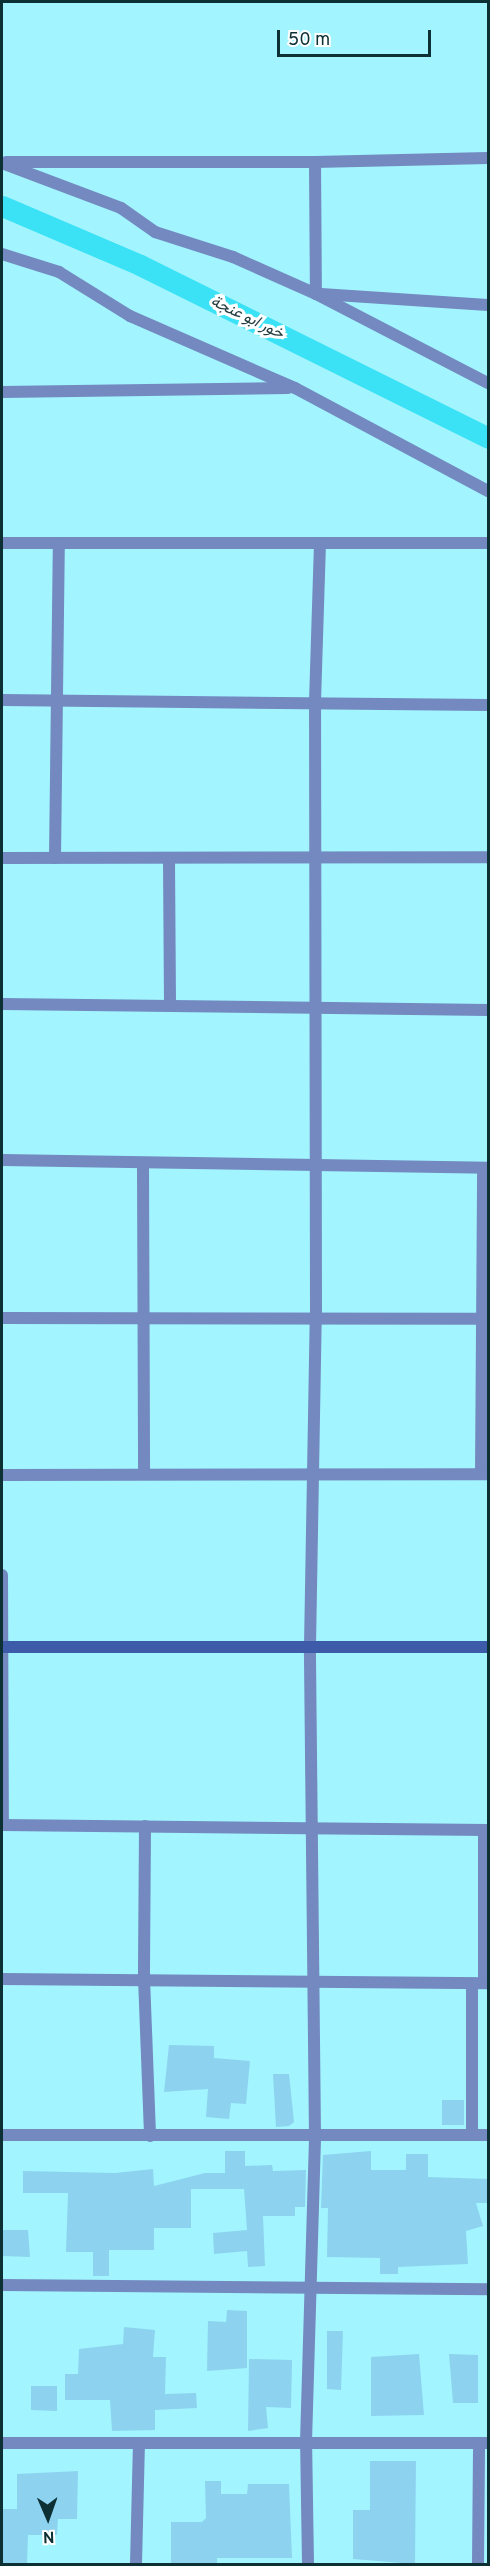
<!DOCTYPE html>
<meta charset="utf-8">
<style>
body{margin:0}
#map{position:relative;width:490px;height:2566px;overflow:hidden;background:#a2f4ff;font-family:Overpass,Vazirmatn,sans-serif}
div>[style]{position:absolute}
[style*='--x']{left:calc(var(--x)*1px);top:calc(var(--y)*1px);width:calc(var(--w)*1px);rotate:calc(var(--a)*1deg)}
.canal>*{height:21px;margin:-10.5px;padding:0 10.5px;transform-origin:10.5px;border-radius:10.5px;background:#3be2f5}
.building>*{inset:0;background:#8dd3f0}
.street>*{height:12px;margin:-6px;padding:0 6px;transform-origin:6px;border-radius:6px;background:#7389c0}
.secondary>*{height:12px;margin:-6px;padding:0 6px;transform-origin:6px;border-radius:6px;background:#3e5baa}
span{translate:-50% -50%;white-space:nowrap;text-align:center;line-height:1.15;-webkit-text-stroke:6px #fff;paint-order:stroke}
.water-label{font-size:16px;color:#233d40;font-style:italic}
.frame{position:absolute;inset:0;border:3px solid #0d3035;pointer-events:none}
.north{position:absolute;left:18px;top:2488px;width:60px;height:60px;-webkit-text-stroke:4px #fff;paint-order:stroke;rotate:178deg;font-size:16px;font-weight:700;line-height:24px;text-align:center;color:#0d3035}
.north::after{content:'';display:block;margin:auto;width:21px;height:27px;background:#0d3035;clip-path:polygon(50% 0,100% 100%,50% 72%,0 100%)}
.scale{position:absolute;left:277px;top:30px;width:154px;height:27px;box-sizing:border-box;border:3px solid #0d3035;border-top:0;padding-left:8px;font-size:18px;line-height:21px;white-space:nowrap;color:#0d3035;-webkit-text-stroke:4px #fff;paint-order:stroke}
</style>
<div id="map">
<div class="canal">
<div style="--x:2;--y:206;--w:150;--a:23.1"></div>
<div style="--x:140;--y:265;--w:389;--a:26.4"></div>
</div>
<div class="building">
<div style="clip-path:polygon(169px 2045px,214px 2046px,214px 2058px,250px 2061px,246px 2104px,231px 2103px,229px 2119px,206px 2117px,208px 2089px,164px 2092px)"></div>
<div style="clip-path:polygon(273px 2074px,289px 2074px,294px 2122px,289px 2126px,276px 2127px)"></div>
<div style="clip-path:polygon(442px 2100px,464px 2100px,464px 2125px,442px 2125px)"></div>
<div style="clip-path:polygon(225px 2151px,245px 2151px,245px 2166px,272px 2165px,273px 2171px,306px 2170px,305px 2207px,295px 2207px,295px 2216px,263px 2216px,265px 2266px,248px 2267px,247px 2251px,214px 2254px,213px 2233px,247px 2230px,244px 2189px,191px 2189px,191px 2228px,154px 2228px,154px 2250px,109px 2250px,109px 2276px,93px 2276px,93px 2252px,66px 2252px,68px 2193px,23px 2193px,23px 2171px,115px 2173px,153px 2169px,154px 2186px,205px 2173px,225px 2173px)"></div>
<div style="clip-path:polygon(371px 2151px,371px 2170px,406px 2170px,406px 2154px,428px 2154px,428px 2177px,489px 2179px,489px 2203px,476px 2203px,483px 2226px,466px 2231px,468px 2264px,398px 2267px,398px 2274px,380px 2274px,380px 2258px,327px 2257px,328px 2208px,321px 2208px,323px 2155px)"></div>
<div style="clip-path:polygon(2px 2230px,28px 2230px,30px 2257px,2px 2256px)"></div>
<div style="clip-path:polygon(227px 2310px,247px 2311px,247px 2368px,207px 2371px,208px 2321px,226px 2322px)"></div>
<div style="clip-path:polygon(124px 2327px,155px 2330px,153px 2357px,166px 2357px,165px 2394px,196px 2393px,197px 2408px,155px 2410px,155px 2430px,112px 2431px,110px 2400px,65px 2400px,65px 2374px,78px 2374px,79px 2349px,123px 2344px)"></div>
<div style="clip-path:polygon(327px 2331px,343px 2331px,341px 2390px,327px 2389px)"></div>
<div style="clip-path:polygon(419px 2354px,424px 2415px,371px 2416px,371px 2357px)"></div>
<div style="clip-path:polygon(449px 2354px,478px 2355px,478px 2403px,453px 2403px)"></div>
<div style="clip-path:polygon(249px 2359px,292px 2360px,291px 2408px,266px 2407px,268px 2428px,248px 2431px)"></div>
<div style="clip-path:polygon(31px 2386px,57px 2386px,57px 2411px,31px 2410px)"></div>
<div style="clip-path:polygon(370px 2461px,416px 2461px,415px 2564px,353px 2559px,353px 2510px,370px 2510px)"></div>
<div style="clip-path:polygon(78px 2471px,77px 2519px,58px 2519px,57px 2535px,28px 2535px,27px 2565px,2px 2565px,2px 2509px,17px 2509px,17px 2474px)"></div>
<div style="clip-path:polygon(205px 2481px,221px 2481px,221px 2494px,247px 2494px,248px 2484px,289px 2484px,292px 2558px,217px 2558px,217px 2565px,171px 2565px,171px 2522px,202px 2522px,206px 2518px)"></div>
</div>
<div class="street">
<div style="--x:6;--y:162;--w:309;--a:0"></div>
<div style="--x:315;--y:162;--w:173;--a:-1.3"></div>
<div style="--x:315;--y:162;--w:132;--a:89.6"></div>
<div style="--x:2;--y:163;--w:127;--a:20.7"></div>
<div style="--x:121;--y:208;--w:42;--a:35.2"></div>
<div style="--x:155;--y:232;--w:82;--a:17.8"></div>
<div style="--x:233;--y:257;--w:91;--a:24"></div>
<div style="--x:316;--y:294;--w:194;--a:27.4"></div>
<div style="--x:2;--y:254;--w:60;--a:17.5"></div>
<div style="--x:59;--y:272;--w:84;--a:31.8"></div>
<div style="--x:130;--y:316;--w:180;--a:23.6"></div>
<div style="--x:295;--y:388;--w:219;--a:28.1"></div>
<div style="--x:321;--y:294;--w:167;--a:3.8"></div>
<div style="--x:2;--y:392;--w:286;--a:-0.8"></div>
<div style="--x:2;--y:543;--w:486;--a:0"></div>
<div style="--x:2;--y:700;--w:486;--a:0.6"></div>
<div style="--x:2;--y:858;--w:486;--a:-0.1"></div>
<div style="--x:55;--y:858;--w:314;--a:-89.3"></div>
<div style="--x:169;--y:860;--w:145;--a:89.6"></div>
<div style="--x:2;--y:1004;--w:486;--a:0.7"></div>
<div style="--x:2;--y:1160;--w:486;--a:0.9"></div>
<div style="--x:143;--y:1164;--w:310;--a:89.8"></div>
<div style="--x:2;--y:1318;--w:486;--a:0.1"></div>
<div style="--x:481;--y:1474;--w:306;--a:-89.6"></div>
<div style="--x:2;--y:1475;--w:486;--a:-0.1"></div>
<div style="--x:2;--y:1575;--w:250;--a:89.8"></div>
<div style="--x:2;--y:1825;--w:486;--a:0.6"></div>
<div style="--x:145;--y:1826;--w:152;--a:90.4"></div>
<div style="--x:144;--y:1978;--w:158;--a:87.8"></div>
<div style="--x:484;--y:1831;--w:152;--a:90"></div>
<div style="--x:2;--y:1979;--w:486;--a:0.5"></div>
<div style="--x:472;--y:1984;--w:151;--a:90"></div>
<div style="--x:2;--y:2135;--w:486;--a:0"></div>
<div style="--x:2;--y:2285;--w:486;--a:0.5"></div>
<div style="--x:2;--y:2443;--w:486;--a:0"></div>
<div style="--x:136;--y:2564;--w:120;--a:-88.6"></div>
<div style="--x:308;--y:2564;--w:122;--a:-90.9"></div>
<div style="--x:306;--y:2442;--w:306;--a:-88.3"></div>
<div style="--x:315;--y:2136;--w:490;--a:-90.6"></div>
<div style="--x:310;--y:1646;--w:329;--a:-89"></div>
<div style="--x:316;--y:1317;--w:615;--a:-90.09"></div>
<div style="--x:315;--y:702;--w:157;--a:-88.2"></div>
<div style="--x:478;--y:2564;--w:121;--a:-89.5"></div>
</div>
<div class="secondary">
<div style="--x:2;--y:1647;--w:486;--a:0"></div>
</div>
<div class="water-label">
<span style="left:247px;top:318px;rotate:26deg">خور ابو عنجة</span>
</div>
<div class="frame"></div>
<div class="north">N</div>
<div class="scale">50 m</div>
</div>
